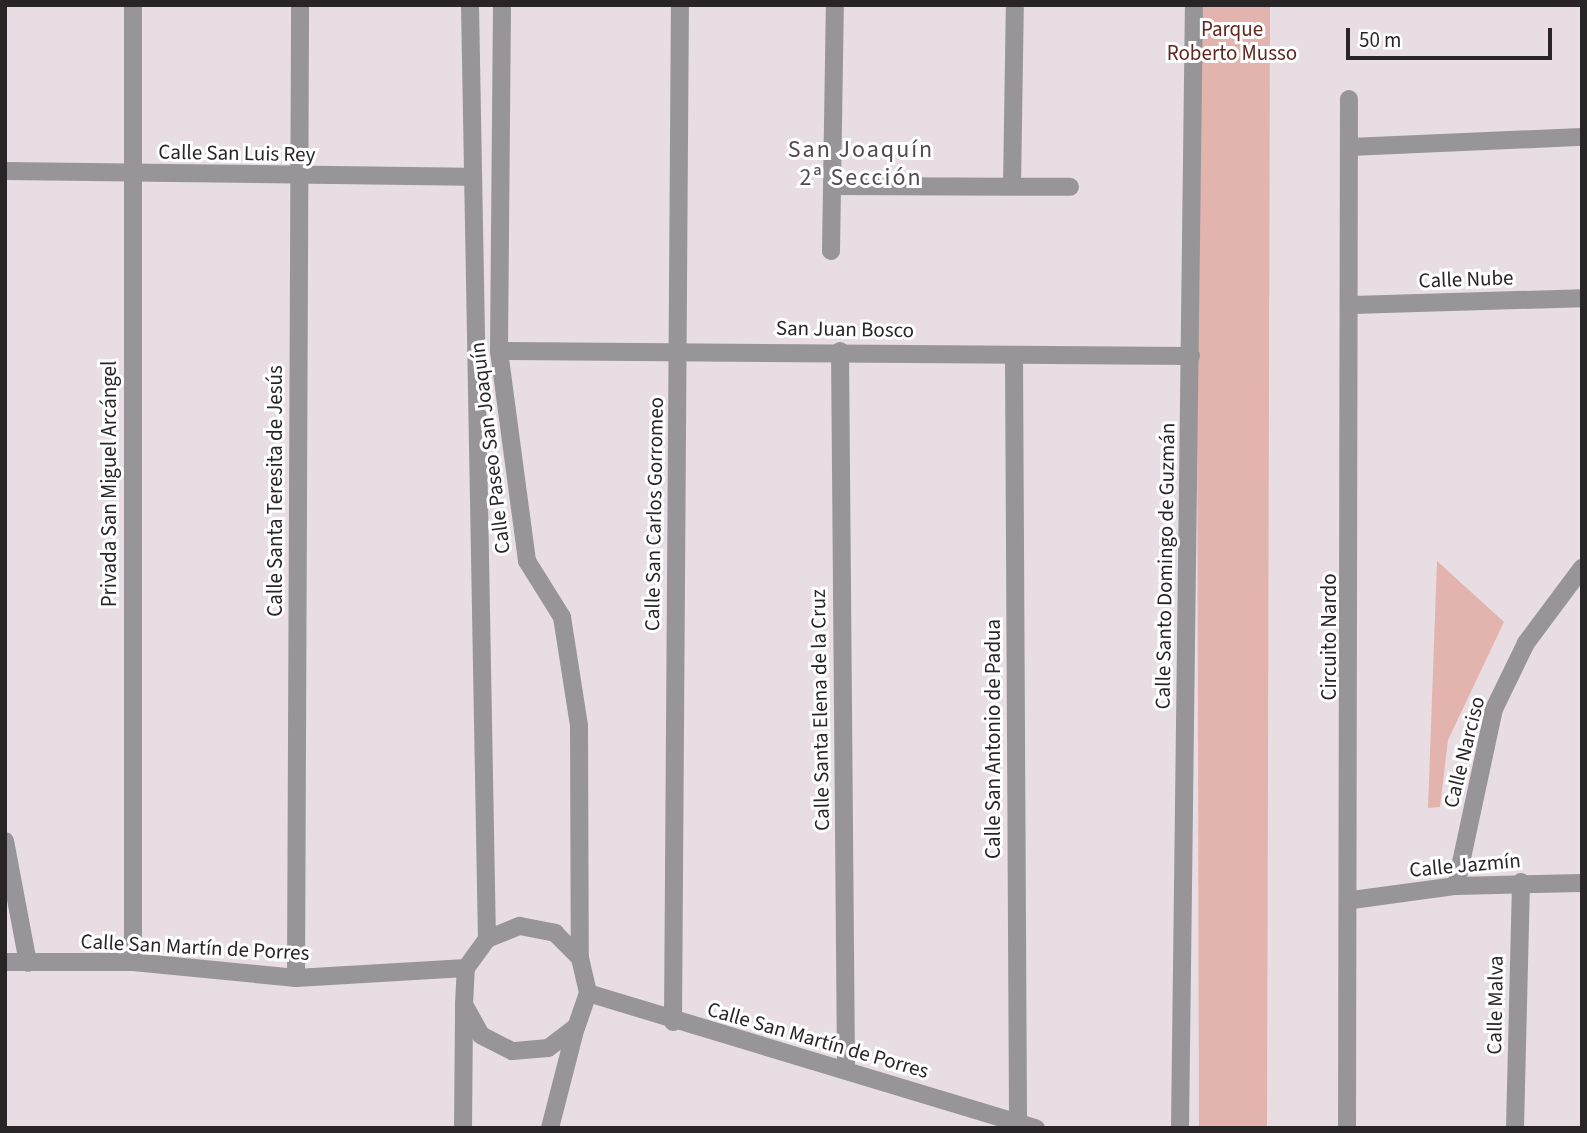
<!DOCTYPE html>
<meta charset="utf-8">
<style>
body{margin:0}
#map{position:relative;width:1587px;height:1133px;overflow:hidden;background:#e7dde3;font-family:"Source Sans 3",sans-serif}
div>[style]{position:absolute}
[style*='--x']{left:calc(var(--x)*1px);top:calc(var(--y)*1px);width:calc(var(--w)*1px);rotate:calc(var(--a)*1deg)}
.green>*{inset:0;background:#e2b4ad}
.street>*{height:18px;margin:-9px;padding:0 9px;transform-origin:9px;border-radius:9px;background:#979598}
span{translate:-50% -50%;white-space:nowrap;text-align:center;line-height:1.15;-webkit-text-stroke:6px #fff;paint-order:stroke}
.park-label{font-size:21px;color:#622620}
.street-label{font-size:21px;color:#292527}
.quarter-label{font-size:24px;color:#534a50;letter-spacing:2px}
.frame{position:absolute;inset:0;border:7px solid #292527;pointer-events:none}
.scale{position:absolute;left:1346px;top:28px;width:206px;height:32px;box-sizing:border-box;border:4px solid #292527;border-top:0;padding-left:9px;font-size:21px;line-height:24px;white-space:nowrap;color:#292527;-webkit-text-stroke:5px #fff;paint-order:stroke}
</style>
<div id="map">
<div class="green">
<div style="clip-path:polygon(1196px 5px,1270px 5px,1267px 1128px,1199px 1128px)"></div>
<div style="clip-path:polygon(1437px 561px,1504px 622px,1448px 740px,1440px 807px,1428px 808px)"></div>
</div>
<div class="street">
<div style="--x:470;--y:5;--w:934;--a:88.96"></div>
<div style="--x:502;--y:5;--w:346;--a:90.5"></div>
<div style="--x:499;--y:351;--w:212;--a:82.4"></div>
<div style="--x:527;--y:561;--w:66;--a:58"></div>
<div style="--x:562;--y:617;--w:110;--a:81.1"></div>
<div style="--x:579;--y:726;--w:232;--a:89.8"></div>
<div style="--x:1350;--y:147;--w:232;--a:-2.5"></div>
<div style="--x:5;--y:171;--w:463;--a:0.7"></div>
<div style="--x:835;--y:186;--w:235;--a:0.2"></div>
<div style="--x:1012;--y:186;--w:181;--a:-89.1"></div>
<div style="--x:831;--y:251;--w:246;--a:-89.1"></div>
<div style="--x:1352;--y:305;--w:230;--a:-1.7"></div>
<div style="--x:499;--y:351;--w:692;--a:0.41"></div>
<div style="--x:840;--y:351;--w:719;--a:89.52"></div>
<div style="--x:1014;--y:355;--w:767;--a:89.7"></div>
<div style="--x:5;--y:841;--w:124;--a:79.3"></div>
<div style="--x:1456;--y:886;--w:181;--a:-77.9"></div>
<div style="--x:1494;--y:709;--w:73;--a:-64.1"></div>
<div style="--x:1526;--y:643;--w:94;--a:-53.3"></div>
<div style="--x:1352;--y:900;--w:105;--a:-7.7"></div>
<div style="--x:1456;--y:886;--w:126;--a:-1.4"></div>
<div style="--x:5;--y:962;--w:128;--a:0"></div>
<div style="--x:133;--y:962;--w:164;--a:5.6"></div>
<div style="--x:296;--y:978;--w:170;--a:-3.4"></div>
<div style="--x:133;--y:962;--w:957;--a:-90"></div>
<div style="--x:296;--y:978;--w:973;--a:-89.76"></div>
<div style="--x:588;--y:993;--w:468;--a:16.8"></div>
<div style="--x:673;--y:1022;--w:1017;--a:-89.61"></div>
<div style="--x:463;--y:1128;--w:124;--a:-89.5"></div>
<div style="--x:464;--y:1004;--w:36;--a:-87"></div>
<div style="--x:466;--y:968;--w:36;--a:-54"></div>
<div style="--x:487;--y:939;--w:35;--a:-22"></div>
<div style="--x:520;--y:926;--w:36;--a:11"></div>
<div style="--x:555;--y:933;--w:35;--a:45"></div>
<div style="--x:580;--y:958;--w:36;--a:77"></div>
<div style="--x:588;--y:993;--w:36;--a:109"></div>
<div style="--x:576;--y:1027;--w:35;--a:143"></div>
<div style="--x:548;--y:1048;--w:36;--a:175"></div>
<div style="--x:512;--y:1051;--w:35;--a:-153"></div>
<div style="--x:481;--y:1035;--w:35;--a:-119"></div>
<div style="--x:550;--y:1128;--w:104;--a:-75.6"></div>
<div style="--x:1180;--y:1128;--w:1123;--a:-89.29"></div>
<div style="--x:1347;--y:1128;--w:1029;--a:-89.89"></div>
<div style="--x:1515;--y:1128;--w:246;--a:-88.6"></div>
</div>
<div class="park-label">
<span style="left:1232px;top:41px">Parque<br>Roberto Musso</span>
</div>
<div class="street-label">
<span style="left:237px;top:153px;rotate:1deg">Calle San Luis Rey</span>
<span style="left:1466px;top:279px;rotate:-2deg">Calle Nube</span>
<span style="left:845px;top:329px;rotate:1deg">San Juan Bosco</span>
<span style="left:490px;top:448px;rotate:-97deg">Calle Paseo San Joaquín</span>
<span style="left:109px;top:484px;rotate:-90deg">Privada San Miguel Arcángel</span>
<span style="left:275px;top:491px;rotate:-90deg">Calle Santa Teresita de Jesús</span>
<span style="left:654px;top:514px;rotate:-89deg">Calle San Carlos Gorromeo</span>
<span style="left:1165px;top:566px;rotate:-89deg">Calle Santo Domingo de Guzmán</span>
<span style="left:1329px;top:637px;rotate:-90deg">Circuito Nardo</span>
<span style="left:820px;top:710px;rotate:-91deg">Calle Santa Elena de la Cruz</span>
<span style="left:993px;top:739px;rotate:-90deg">Calle San Antonio de Padua</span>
<span style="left:1464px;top:752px;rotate:-76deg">Calle Narciso</span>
<span style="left:1465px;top:865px;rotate:-5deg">Calle Jazmín</span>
<span style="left:195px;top:947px;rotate:3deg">Calle San Martín de Porres</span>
<span style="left:1495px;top:1005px;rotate:-89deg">Calle Malva</span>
<span style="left:818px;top:1040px;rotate:16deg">Calle San Martín de Porres</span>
</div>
<div class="quarter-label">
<span style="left:861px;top:164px">San Joaquín<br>2ª Sección</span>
</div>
<div class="frame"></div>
<div class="scale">50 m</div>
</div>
